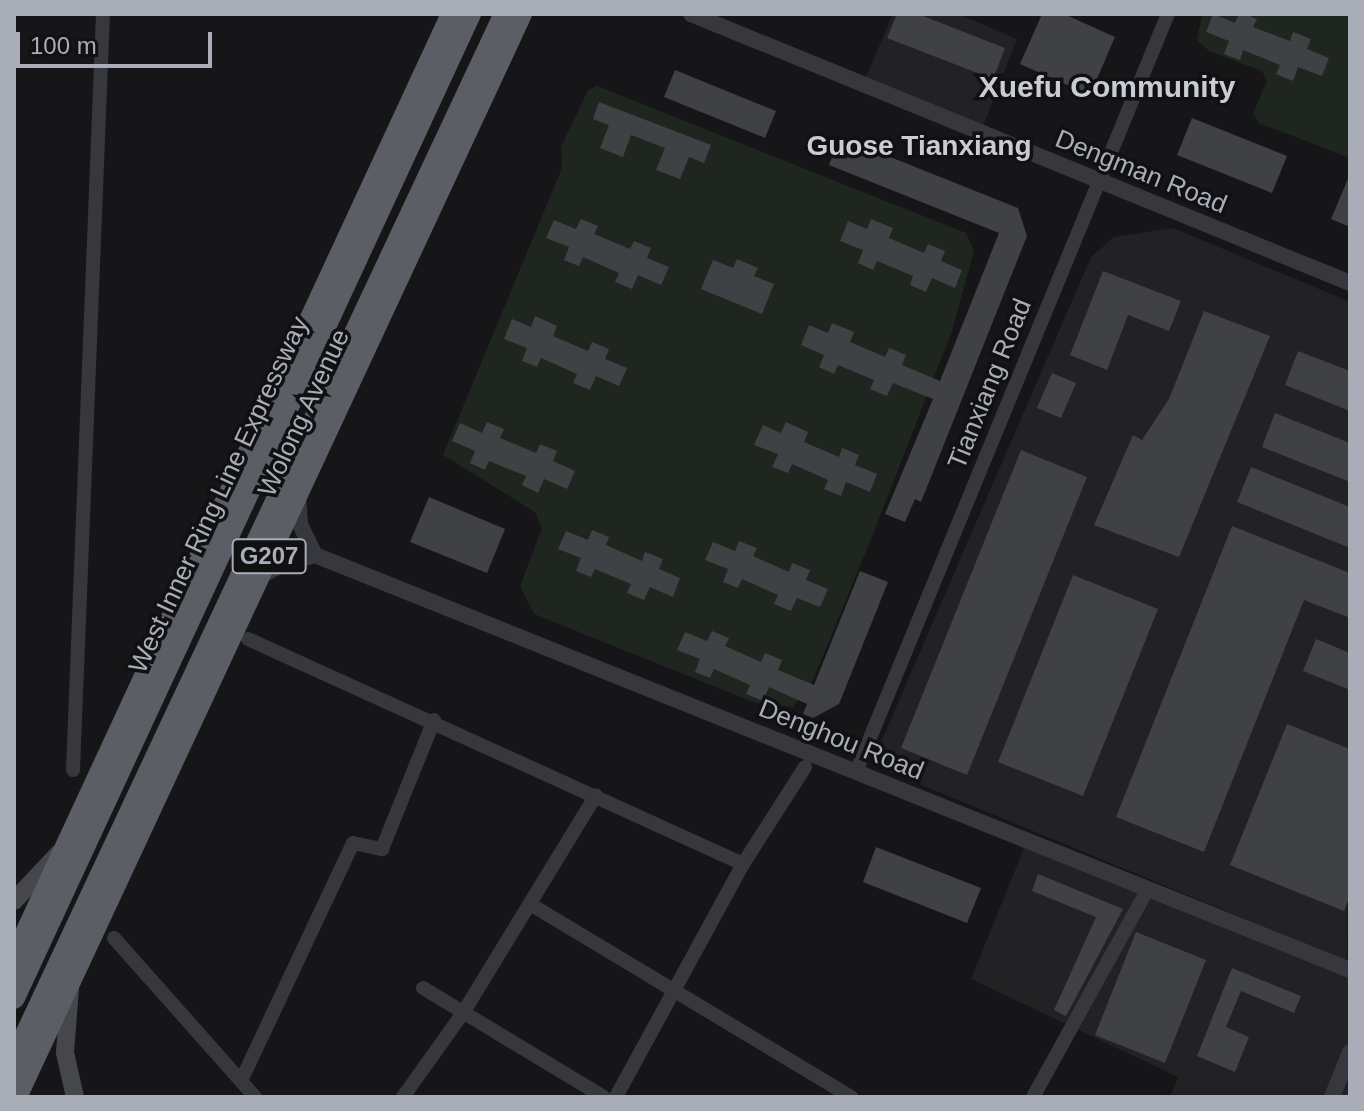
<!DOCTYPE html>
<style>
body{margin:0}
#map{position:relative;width:1364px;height:1111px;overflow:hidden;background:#161618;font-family:Helvetica,sans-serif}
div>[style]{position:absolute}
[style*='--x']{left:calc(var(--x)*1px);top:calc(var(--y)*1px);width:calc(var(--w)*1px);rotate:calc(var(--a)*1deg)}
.built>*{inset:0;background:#222225}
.green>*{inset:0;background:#1e261f}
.building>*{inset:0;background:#404145}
.minor>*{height:14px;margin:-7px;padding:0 7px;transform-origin:7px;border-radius:7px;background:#37383d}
.tertiary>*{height:16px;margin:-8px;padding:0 8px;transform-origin:8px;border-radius:8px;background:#37383d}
.secondary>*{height:18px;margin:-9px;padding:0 9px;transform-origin:9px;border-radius:9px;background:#45474d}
.trunk>*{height:22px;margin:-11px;padding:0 11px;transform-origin:11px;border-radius:11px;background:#5b5e65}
span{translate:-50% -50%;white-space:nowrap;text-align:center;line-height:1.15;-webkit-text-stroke:7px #111113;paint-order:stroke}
.shield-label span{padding:2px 6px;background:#111113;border:2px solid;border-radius:6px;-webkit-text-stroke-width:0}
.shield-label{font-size:24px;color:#a8adb8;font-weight:700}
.street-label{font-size:26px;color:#a8adb8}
.neighbourhood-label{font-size:28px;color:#c9ccd4;font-weight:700}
.quarter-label{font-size:30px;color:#c9ccd4;font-weight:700}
.frame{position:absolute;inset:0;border:16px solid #a8adb8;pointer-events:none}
.scale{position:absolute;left:16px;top:32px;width:196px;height:36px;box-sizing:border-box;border:4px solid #a8adb8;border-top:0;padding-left:10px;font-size:24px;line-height:28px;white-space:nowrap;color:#a8adb8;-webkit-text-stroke:6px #111113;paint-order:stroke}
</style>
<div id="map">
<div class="built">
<div style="clip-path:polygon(893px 14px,958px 14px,1017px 39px,983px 126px,866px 77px)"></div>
<div style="clip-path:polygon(1173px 228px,1350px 302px,1347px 961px,883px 769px,878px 749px,1091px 257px,1114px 237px)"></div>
<div style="clip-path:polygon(1027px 841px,1350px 970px,1350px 1097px,1170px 1097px,1178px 1077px,971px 979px)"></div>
</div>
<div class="green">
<div style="clip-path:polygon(1202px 14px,1350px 14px,1350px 158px,1259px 123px,1253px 113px,1267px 81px,1262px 71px,1209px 51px,1197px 40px)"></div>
<div style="clip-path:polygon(597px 86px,966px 233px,974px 251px,952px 331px,871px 539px,813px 680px,793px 707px,756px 703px,534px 614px,520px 586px,542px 528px,535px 512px,443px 455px,562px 168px,561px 147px,588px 90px)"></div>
</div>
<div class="building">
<div style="clip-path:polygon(897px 14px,918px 14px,1005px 48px,993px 79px,887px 38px)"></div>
<div style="clip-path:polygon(1042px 14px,1064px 14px,1115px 37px,1090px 95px,1020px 64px)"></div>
<div style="clip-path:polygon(1213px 14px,1235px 23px,1239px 14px,1245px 14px,1257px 19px,1253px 27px,1290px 41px,1293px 32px,1311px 39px,1307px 49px,1329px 58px,1322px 76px,1298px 67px,1293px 81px,1276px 74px,1280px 65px,1243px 50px,1240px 60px,1224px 54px,1229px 41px,1206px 32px)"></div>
<div style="clip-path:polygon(675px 70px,776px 111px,765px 138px,664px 97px)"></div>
<div style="clip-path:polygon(599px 102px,711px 145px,704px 163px,689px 157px,680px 179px,656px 170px,665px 148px,631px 135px,623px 157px,600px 148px,609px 125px,593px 119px)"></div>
<div style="clip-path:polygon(1192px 118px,1287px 156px,1272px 193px,1177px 155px)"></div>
<div style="clip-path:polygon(840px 137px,1018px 208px,1027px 236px,921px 502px,915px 499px,905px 522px,885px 514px,933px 399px,893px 383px,887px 396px,870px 389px,874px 380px,838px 365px,834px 374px,819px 367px,824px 355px,801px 345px,809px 325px,828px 333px,832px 323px,854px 332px,850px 342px,885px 357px,889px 348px,906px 355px,902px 365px,940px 381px,999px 233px,829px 165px)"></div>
<div style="clip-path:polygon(1350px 174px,1350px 227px,1331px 219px)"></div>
<div style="clip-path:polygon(581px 219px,598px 226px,594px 234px,630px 249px,634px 241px,651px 248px,647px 258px,669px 267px,661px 285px,638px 275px,632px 289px,615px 282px,619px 273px,583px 257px,579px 266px,564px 260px,569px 247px,546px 238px,554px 220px,576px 229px)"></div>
<div style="clip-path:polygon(871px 219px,893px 228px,889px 238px,924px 253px,928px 244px,945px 251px,941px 261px,962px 270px,955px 288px,932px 278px,926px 292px,910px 285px,913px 276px,877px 261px,873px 270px,858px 263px,863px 250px,840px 241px,848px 221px,867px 229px)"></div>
<div style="clip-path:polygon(737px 259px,758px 268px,754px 276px,774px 284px,762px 314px,701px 289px,713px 260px,733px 268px)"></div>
<div style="clip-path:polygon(1103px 271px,1181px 301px,1169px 331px,1128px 315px,1107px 370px,1070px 355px)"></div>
<div style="clip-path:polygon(1204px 311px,1270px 336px,1179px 557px,1094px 525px,1133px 435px,1142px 440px,1169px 399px)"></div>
<div style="clip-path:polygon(535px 316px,557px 326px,553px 336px,588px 351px,592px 342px,609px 349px,605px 359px,627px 368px,619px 386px,596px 376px,590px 390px,573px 383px,577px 374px,541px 358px,537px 367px,522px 361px,527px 348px,504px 339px,512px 319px,531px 327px)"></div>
<div style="clip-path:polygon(1298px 351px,1350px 371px,1350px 411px,1285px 385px)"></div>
<div style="clip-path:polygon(1052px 373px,1076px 383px,1061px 418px,1037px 408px)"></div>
<div style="clip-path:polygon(1275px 413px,1350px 443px,1350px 482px,1262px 447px)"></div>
<div style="clip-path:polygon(487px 422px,504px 429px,500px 438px,536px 453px,540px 444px,557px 451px,553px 461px,575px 471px,567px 489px,544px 479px,538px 493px,522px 485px,526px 476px,489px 461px,485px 470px,470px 463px,475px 451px,452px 441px,460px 423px,482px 433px)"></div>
<div style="clip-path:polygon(786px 422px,808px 432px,804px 442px,839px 457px,842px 448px,859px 455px,855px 465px,877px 474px,870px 492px,846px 482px,841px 496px,824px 489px,828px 480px,792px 464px,788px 473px,772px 467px,778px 454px,754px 445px,763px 425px,781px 433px)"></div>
<div style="clip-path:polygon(1021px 450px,1087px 477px,967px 775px,901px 748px)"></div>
<div style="clip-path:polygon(1251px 467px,1350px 507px,1350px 548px,1237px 502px)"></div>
<div style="clip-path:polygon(429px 497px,505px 529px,487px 573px,410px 542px)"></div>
<div style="clip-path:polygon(1232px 526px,1350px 573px,1350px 618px,1304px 600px,1204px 852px,1116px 817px)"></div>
<div style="clip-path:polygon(592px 530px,609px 537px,606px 545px,642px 561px,645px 552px,663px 559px,659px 569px,680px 578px,673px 597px,650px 587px,644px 600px,627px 593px,631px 584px,595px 569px,591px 577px,576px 571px,581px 558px,558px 549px,566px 531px,588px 540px)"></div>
<div style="clip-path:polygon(739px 541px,757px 548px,753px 556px,789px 572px,792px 563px,810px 570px,806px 580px,828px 589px,820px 607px,797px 598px,791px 611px,774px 604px,778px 595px,742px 579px,738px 588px,723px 582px,728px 569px,705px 560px,713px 542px,735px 551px)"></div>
<div style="clip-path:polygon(860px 571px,888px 582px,839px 704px,813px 718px,803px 714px,807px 704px,769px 687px,763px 701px,746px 694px,750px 685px,714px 669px,710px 678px,695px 672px,700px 659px,677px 650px,685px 632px,707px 641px,712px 631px,729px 638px,725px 646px,761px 662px,765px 653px,782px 660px,778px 670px,814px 685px)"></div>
<div style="clip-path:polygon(1073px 575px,1158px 609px,1083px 796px,998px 762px)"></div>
<div style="clip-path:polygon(1316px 639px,1350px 653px,1350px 690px,1303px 671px)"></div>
<div style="clip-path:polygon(1287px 724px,1350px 749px,1350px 896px,1344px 911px,1230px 865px)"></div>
<div style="clip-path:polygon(876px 847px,981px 888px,967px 923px,863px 882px)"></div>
<div style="clip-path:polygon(1038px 874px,1123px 909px,1066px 1016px,1054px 1010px,1096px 917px,1032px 891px)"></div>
<div style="clip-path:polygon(1136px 932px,1206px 960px,1165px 1063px,1095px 1035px)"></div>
<div style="clip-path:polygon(1232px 968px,1301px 996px,1294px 1013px,1241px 991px,1226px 1027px,1249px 1037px,1235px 1072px,1197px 1056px)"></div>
</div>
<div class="minor">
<div style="--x:248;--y:639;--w:544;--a:24.44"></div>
<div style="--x:743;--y:864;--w:265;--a:118.6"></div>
<div style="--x:73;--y:770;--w:757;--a:-87.73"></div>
<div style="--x:856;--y:772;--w:820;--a:-67.63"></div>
<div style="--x:743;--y:864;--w:115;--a:-57.4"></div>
<div style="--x:530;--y:904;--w:375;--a:31"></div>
<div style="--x:114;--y:938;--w:213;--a:48.4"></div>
<div style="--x:423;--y:988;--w:211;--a:31.1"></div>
<div style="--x:241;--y:1081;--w:263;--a:-64.8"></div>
<div style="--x:353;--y:843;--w:30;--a:12"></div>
<div style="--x:382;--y:849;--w:139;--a:-68"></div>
<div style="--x:403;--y:1097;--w:103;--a:-54.5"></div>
<div style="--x:463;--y:1013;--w:255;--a:-58.6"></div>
<div style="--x:1033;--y:1097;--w:238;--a:-61.1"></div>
</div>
<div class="tertiary">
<div style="--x:691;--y:14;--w:712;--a:22.2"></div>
<div style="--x:315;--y:555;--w:1115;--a:21.85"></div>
<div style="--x:259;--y:577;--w:26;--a:-29"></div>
<div style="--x:282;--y:564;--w:34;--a:-15"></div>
<div style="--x:315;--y:555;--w:34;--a:-116"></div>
<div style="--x:300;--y:524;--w:27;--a:-94"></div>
<div style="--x:1332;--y:1097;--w:48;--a:-68.2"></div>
</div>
<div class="secondary">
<div style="--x:14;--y:901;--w:66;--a:-46.8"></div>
<div style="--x:70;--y:989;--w:64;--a:94.5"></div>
<div style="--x:65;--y:1053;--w:45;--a:77.2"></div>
</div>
<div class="trunk">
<div style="--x:14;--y:959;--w:1042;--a:-65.13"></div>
<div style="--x:14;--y:998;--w:1085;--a:-65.14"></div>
<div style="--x:14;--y:1060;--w:1151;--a:-64.86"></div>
<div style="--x:16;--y:1097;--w:1195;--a:-65"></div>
</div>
<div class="shield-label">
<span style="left:269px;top:556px">G207</span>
</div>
<div class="street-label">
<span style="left:1141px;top:172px;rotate:22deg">Dengman Road</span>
<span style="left:990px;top:384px;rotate:-68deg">Tianxiang Road</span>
<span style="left:304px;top:413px;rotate:-65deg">Wolong Avenue</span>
<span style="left:219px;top:495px;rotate:-65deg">West Inner Ring Line Expressway</span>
<span style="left:841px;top:740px;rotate:22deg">Denghou Road</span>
</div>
<div class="neighbourhood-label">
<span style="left:919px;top:146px">Guose Tianxiang</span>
</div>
<div class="quarter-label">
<span style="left:1107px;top:87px">Xuefu Community</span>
</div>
<div class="frame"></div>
<div class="scale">100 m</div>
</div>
